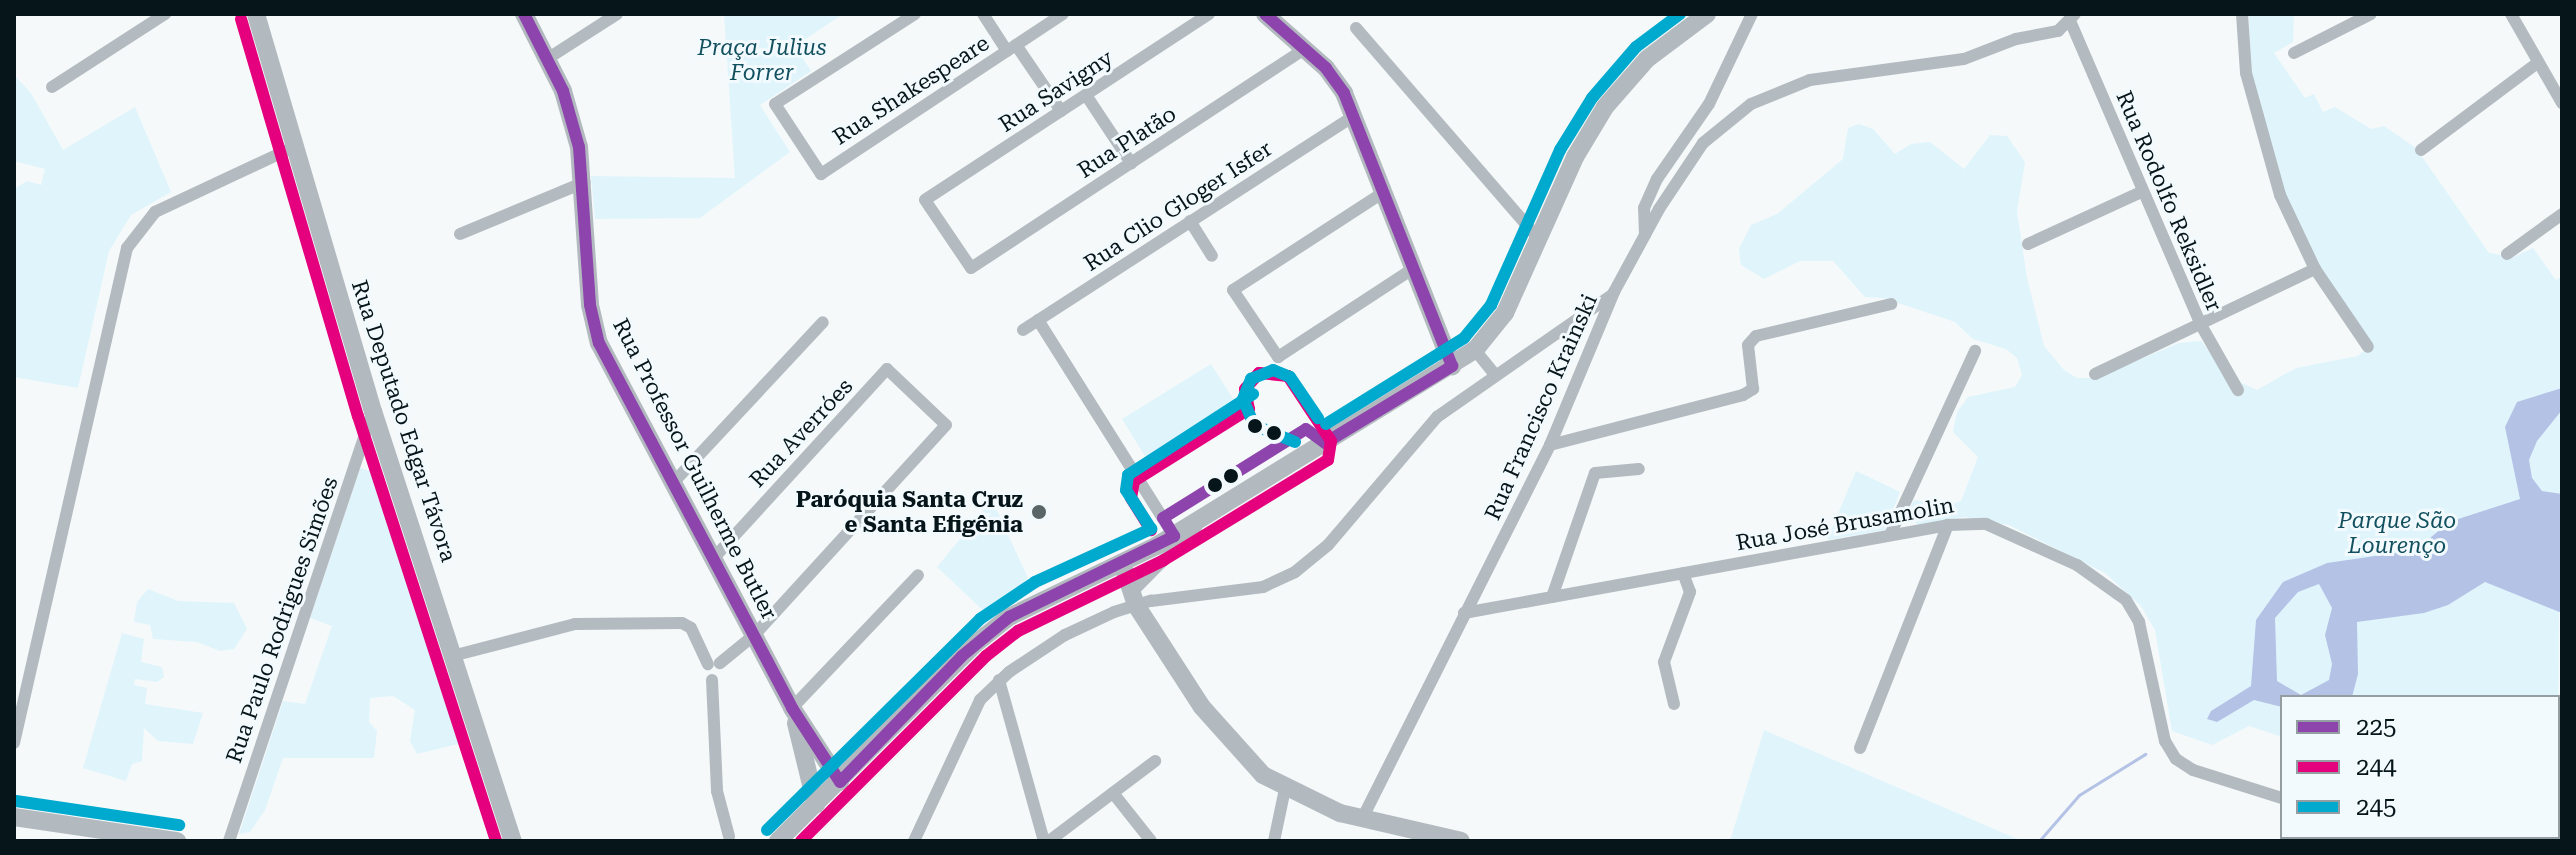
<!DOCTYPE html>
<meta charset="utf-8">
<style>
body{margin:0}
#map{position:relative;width:2576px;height:855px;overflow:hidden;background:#f5f9fa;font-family:"Roboto Serif",serif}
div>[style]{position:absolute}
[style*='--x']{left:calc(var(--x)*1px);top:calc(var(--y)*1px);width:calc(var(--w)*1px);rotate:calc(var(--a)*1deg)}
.green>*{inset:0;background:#dff5fb}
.water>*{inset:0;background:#b4c2e6}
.stream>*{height:3px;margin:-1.5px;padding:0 1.5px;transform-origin:1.5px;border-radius:1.5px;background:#b4c2e6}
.street>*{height:12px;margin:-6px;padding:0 6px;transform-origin:6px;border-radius:6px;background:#b4bbc0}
.secondary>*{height:18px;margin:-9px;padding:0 9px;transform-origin:9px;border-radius:9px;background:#b3babf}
.primary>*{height:20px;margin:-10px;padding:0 10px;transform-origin:10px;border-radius:10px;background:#b5bdc3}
.bus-1>*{height:12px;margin:-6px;padding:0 6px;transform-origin:6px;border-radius:6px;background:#8e44ad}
.bus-2>*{height:12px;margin:-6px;padding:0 6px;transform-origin:6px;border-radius:6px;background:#e5007d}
.bus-3>*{height:12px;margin:-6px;padding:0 6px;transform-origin:6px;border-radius:6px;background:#00a9ce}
.dots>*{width:22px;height:22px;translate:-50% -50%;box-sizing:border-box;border:4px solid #f2fafd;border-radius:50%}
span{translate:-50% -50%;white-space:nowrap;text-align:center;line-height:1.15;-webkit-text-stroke:6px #f2fafd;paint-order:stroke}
.park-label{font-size:22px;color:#13505f;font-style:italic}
.street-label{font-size:22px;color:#06151a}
.poi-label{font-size:22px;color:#06151a;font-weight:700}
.right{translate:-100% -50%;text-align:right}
.frame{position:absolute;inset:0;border:16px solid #06151a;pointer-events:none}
.legend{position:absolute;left:2280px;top:695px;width:280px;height:144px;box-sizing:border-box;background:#f2fafd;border:2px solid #949ea2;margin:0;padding:10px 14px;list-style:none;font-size:24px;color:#06151a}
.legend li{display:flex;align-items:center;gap:16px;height:40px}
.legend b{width:40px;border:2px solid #949ea2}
</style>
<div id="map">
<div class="green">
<div style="clip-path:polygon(724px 14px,843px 14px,795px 46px,811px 71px,760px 105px,790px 152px,700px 218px,595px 219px,591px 176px,735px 178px)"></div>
<div style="clip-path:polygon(2249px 14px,2294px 14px,2293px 42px,2274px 53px,2305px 98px,2314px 94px,2323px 112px,2335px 107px,2371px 129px,2384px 126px,2416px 148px,2489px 253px,2514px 257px,2533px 248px,2556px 280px,2562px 276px,2558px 737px,2558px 697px,2282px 697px,2282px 737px,2249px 726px,2212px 745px,2172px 731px,2155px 630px,2141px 606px,2105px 573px,2009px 525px,1964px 517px,1921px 526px,1905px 517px,1914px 500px,1950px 505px,1961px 501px,1978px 457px,1953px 432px,1957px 412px,1968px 397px,2015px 387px,2022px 375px,2017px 358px,2006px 349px,1973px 339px,1955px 322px,1883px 298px,1865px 297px,1833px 261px,1800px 261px,1764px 279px,1741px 265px,1739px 249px,1751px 225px,1777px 214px,1843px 159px,1848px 128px,1859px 124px,1873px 129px,1895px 154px,1911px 144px,1930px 142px,1964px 169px,1990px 135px,2007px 136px,2025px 162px,2017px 211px,2027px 278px,2044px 346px,2064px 370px,2077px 378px,2096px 378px,2179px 343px,2201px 341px,2229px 377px,2257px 390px,2296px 368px,2358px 356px,2365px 350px,2281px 193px,2250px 84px)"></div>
<div style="clip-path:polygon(14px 75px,31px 93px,63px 150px,135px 107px,171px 192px,131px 215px,109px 251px,78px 388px,14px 377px,14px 189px,27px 181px,41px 185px,45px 169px,14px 161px)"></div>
<div style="clip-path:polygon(1211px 364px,1237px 405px,1148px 461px,1122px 419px)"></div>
<div style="clip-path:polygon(360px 468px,378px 473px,466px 732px,458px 744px,417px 754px,410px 741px,415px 710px,393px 696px,370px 698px,369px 722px,377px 731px,374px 758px,283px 758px,265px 810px,250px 832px,239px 834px,283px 701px,305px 704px,332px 626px,310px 618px)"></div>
<div style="clip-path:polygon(1856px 471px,1900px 492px,1885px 530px,1827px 540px)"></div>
<div style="clip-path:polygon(992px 500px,1028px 578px,988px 615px,937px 567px)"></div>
<div style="clip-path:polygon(148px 589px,178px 601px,234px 603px,247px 629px,234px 649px,220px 651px,197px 642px,153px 639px,150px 625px,134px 622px,137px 602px)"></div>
<div style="clip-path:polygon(122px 633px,144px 639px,141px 662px,162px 667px,164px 677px,157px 682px,135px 679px,134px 685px,147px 688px,145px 704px,203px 713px,193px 744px,158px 741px,144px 728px,142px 761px,132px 764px,126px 781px,83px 768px)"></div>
<div style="clip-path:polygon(1764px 730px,2022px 841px,1730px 841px)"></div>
</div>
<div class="water">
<div style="clip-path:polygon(evenodd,2562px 388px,2562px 410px,2537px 441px,2529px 460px,2532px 478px,2542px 491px,2562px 494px,2562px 613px,2485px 582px,2448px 605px,2424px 613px,2357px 622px,2358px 674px,2352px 697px,2282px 697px,2282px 707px,2254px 700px,2217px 722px,2207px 719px,2211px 711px,2251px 686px,2256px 620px,2283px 582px,2327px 563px,2416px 550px,2449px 522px,2520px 499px,2505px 427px,2517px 402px,2562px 388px,2319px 584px,2332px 608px,2325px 635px,2332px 664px,2329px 680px,2301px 695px,2277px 681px,2275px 618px,2298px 592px,2319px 584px)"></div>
</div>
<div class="stream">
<div style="--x:2039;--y:841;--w:61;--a:-49"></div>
<div style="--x:2079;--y:795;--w:78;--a:-31.8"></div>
</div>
<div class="street">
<div style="--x:915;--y:14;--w:166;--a:147.3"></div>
<div style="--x:775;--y:104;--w:84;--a:56.7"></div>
<div style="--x:821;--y:174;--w:290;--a:-33.5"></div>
<div style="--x:983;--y:14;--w:44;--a:57"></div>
<div style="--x:1209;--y:14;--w:339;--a:146.8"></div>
<div style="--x:925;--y:200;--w:82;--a:55.9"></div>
<div style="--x:971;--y:268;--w:399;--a:-33.3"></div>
<div style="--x:2242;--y:14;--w:59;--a:86.1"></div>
<div style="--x:2246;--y:73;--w:127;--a:74.4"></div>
<div style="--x:2280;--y:195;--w:82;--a:64.7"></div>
<div style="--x:2315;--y:269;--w:94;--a:55.8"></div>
<div style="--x:2511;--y:14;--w:103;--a:60.2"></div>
<div style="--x:2071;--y:23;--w:329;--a:66.7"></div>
<div style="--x:2201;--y:325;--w:75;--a:60.4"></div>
<div style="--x:1356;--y:28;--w:279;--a:49.1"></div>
<div style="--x:1016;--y:45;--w:80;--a:55.7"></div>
<div style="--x:2294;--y:53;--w:86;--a:-26.9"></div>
<div style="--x:547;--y:59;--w:83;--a:-32.7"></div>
<div style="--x:52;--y:87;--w:135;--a:-32.9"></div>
<div style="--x:1086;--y:95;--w:82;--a:56.5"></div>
<div style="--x:2421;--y:150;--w:144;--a:-36.8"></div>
<div style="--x:1384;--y:192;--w:180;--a:147"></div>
<div style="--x:1233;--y:290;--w:81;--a:56.1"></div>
<div style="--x:1278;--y:357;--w:163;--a:-33.2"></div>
<div style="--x:1190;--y:221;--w:41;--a:57.8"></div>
<div style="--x:460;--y:234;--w:135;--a:-22.6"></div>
<div style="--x:1645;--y:235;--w:27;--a:-92"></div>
<div style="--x:1644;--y:208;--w:32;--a:-66"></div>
<div style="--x:1657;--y:179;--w:91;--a:-55.3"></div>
<div style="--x:1709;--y:104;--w:100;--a:-64.5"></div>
<div style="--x:2028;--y:244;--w:124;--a:-24.7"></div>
<div style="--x:2507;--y:254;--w:68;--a:-36"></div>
<div style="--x:1038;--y:320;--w:255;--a:57.8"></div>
<div style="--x:1023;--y:330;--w:394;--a:-32.9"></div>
<div style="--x:1475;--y:350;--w:32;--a:51"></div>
<div style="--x:2095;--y:374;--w:244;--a:-25.5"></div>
<div style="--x:1550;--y:445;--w:199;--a:-14.5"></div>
<div style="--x:1743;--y:395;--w:12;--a:-31"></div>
<div style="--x:1753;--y:389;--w:44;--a:-96.5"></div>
<div style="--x:1748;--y:345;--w:12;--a:-48"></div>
<div style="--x:1756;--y:336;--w:139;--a:-13.3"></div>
<div style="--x:672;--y:484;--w:221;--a:-47"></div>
<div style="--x:1890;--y:535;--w:203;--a:-65.2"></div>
<div style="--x:712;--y:560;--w:259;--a:-47.5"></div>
<div style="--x:887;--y:369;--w:81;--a:43.5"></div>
<div style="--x:946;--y:425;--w:286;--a:132.4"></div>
<div style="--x:753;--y:636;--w:43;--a:140.7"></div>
<div style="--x:1131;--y:593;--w:93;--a:-45.4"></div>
<div style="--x:1552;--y:597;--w:131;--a:-70.9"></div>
<div style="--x:1595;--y:473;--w:44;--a:-5.2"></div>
<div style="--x:1464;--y:613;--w:492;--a:-10.3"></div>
<div style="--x:1948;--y:525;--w:38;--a:-2"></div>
<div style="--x:1986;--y:524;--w:100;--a:24.3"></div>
<div style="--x:2077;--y:565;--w:60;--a:35.5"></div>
<div style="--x:2126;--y:600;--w:26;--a:59"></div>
<div style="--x:2139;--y:622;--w:122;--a:77.7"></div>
<div style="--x:2165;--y:741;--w:21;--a:59"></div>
<div style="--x:2176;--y:759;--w:20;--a:33"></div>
<div style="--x:2193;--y:770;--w:93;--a:17.5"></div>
<div style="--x:456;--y:655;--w:123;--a:-14.6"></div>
<div style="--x:575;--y:624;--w:107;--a:-0.5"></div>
<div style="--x:682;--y:623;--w:10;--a:29"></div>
<div style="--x:691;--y:628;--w:40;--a:65"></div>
<div style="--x:712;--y:680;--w:111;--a:87.4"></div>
<div style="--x:717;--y:791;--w:47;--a:75.1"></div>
<div style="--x:999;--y:680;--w:167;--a:74.4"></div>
<div style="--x:1674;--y:704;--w:43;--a:-103.4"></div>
<div style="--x:1664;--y:662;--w:75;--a:-69.6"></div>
<div style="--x:1690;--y:592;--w:20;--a:-110"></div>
<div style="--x:792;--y:708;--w:183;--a:-46.5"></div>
<div style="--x:14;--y:743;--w:508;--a:-77.14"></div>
<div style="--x:127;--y:248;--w:46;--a:-52.1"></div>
<div style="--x:155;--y:212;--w:153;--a:-25.1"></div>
<div style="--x:1860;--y:748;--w:240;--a:-68.5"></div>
<div style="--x:1113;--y:793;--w:61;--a:51.6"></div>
<div style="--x:1362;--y:819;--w:419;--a:-63.3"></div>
<div style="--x:1550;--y:445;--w:166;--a:-67.3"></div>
<div style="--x:1614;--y:292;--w:94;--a:-61.5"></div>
<div style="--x:1659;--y:209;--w:79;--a:-56.3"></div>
<div style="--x:1703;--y:143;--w:62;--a:-39.1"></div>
<div style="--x:1751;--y:104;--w:64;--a:-22.1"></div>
<div style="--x:1810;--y:80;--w:155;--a:-7.8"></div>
<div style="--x:1964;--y:59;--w:56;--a:-21"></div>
<div style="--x:2016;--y:39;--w:43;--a:-10.8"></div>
<div style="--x:2058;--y:31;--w:24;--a:-45"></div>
<div style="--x:2406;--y:837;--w:14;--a:17"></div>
<div style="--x:229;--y:841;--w:453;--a:-71.5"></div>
<div style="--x:914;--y:841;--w:156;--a:-64.9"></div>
<div style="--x:980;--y:700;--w:40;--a:-44"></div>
<div style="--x:1009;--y:672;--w:67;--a:-33.5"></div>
<div style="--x:1065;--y:635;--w:54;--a:-25.1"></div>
<div style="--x:1114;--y:612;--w:39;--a:-17"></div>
<div style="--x:1151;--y:601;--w:113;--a:-7.1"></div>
<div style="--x:1263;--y:587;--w:35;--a:-25"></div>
<div style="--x:1295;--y:572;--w:43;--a:-39.3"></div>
<div style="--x:1328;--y:545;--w:168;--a:-49.6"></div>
<div style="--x:1437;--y:417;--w:213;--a:-34.9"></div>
<div style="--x:1049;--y:841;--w:133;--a:-37"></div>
<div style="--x:1274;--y:841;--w:53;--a:-78.1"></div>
</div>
<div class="secondary">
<div style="--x:256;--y:14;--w:414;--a:73.6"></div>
<div style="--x:373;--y:411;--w:452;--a:72"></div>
<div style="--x:524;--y:14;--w:86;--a:63.1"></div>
<div style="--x:563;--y:91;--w:58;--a:74.1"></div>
<div style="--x:579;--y:147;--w:158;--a:86"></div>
<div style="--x:590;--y:305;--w:39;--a:77"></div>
<div style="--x:599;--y:343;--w:413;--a:62.1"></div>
<div style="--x:792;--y:708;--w:88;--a:57"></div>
<div style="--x:1265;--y:14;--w:81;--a:41.5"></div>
<div style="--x:1326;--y:68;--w:31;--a:54"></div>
<div style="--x:1344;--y:93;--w:294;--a:68.4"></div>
<div style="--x:1122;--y:563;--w:44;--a:71.6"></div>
<div style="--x:1136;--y:605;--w:121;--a:57.1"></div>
<div style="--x:1202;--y:707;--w:91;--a:48.1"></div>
<div style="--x:1263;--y:775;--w:86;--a:26.3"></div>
<div style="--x:1340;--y:813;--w:124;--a:13"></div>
<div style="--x:796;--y:723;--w:84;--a:76.3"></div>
<div style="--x:14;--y:817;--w:165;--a:8.4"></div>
<div style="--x:778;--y:841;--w:279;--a:-45"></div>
<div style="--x:975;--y:644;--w:43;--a:-38.5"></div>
<div style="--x:1009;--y:617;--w:163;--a:-25.8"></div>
<div style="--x:1156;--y:546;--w:374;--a:-31.6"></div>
<div style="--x:1475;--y:350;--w:48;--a:-51"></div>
<div style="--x:1505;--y:313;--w:171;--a:-65.8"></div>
<div style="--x:1575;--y:157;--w:58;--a:-59"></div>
<div style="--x:1605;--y:107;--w:64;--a:-48.8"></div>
<div style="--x:1647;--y:59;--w:75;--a:-36.9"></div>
</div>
<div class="primary">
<div style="--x:2558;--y:759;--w:5;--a:-37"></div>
<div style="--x:2470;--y:841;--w:6;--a:-45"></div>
</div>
<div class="bus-1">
<div style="--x:524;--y:14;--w:86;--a:63.1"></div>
<div style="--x:563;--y:91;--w:58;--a:74.1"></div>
<div style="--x:579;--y:147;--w:158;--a:86"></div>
<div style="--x:590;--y:305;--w:39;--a:77"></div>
<div style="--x:599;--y:343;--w:413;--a:62.1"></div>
<div style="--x:792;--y:708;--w:88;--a:57"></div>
<div style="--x:840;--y:782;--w:175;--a:-45.9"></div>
<div style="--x:962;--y:656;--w:61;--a:-39.7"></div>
<div style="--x:1009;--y:617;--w:184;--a:-26.1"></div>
<div style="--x:1174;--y:536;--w:21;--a:-121"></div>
<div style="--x:1163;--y:518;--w:168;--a:-31.9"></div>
<div style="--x:1306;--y:429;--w:24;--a:36"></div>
<div style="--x:1325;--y:443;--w:149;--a:-31.2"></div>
<div style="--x:1452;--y:366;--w:294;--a:-111.6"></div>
<div style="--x:1344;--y:93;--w:31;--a:-126"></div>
<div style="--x:1326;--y:68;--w:81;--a:-138.5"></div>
</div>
<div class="bus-2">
<div style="--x:241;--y:19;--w:414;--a:73.6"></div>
<div style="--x:358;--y:416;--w:447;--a:72"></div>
<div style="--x:801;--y:841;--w:262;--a:-45"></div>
<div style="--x:986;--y:656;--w:41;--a:-38"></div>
<div style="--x:1018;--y:631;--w:162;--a:-25.9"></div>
<div style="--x:1164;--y:560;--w:192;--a:-31.4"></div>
<div style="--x:1328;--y:460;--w:19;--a:-81"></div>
<div style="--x:1331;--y:441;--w:78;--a:-123.5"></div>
<div style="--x:1288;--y:376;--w:29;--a:-174"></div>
<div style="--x:1259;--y:373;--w:21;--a:131"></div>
<div style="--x:1245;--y:389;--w:20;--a:79"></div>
<div style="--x:1249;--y:409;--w:136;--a:147.9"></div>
<div style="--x:1134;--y:481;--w:17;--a:100"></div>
<div style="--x:1131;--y:498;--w:38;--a:58"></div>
</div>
<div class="bus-3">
<div style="--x:1326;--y:424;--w:163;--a:-31.9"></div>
<div style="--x:1464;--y:338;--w:43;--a:-50.7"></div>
<div style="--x:1491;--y:305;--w:170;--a:-66"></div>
<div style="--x:1560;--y:150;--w:61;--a:-58.4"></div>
<div style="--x:1592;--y:98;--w:67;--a:-49.2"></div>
<div style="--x:1636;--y:47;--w:55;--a:-36.9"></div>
<div style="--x:1295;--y:442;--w:44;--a:-157.5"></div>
<div style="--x:1254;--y:425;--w:28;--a:-113"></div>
<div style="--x:1243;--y:399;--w:22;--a:-68"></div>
<div style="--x:1251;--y:379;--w:24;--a:-22"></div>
<div style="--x:1273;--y:370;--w:18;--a:22"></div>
<div style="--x:1290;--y:377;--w:50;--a:55.7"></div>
<div style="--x:16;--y:801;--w:165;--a:8.4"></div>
<div style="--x:767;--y:830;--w:300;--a:-44.7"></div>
<div style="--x:980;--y:619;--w:66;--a:-33.9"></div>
<div style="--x:1035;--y:582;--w:128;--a:-24.6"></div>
<div style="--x:1151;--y:529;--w:46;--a:-122.7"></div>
<div style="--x:1126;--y:490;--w:15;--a:-82"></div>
<div style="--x:1128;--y:475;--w:149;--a:-32.9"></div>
</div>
<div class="dots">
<div style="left:1255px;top:426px;background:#06151a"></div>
<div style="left:1274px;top:433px;background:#06151a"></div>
<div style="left:1231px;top:476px;background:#06151a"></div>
<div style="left:1215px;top:485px;background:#06151a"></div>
<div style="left:1039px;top:512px;background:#5a6568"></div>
</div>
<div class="park-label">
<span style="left:762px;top:60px">Praça Julius<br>Forrer</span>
<span style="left:2397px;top:533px">Parque São<br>Lourenço</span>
</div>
<div class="street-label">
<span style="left:911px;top:90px;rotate:-33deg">Rua Shakespeare</span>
<span style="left:1056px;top:91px;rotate:-33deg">Rua Savigny</span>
<span style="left:1127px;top:142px;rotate:-33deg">Rua Platão</span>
<span style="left:2169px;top:201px;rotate:67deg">Rua Rodolfo Reksidler</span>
<span style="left:1178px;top:206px;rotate:-33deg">Rua Clio Gloger Isfer</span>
<span style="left:1541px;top:407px;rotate:-66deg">Rua Francisco Krainski</span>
<span style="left:404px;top:421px;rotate:72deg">Rua Deputado Edgar Távora</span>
<span style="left:801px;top:433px;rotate:-47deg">Rua Averróes</span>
<span style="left:695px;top:469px;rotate:63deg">Rua Professor Guilherme Butler</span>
<span style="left:1845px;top:524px;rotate:-10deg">Rua José Brusamolin</span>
<span style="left:282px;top:620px;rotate:-71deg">Rua Paulo Rodrigues Simões</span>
</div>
<div class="poi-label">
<span class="right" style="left:1023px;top:512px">Paróquia Santa Cruz<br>e Santa Efigênia</span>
</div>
<div class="frame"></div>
<ul class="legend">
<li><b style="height:10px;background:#8e44ad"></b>225</li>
<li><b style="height:10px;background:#e5007d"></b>244</li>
<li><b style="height:10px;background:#00a9ce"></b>245</li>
</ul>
</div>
